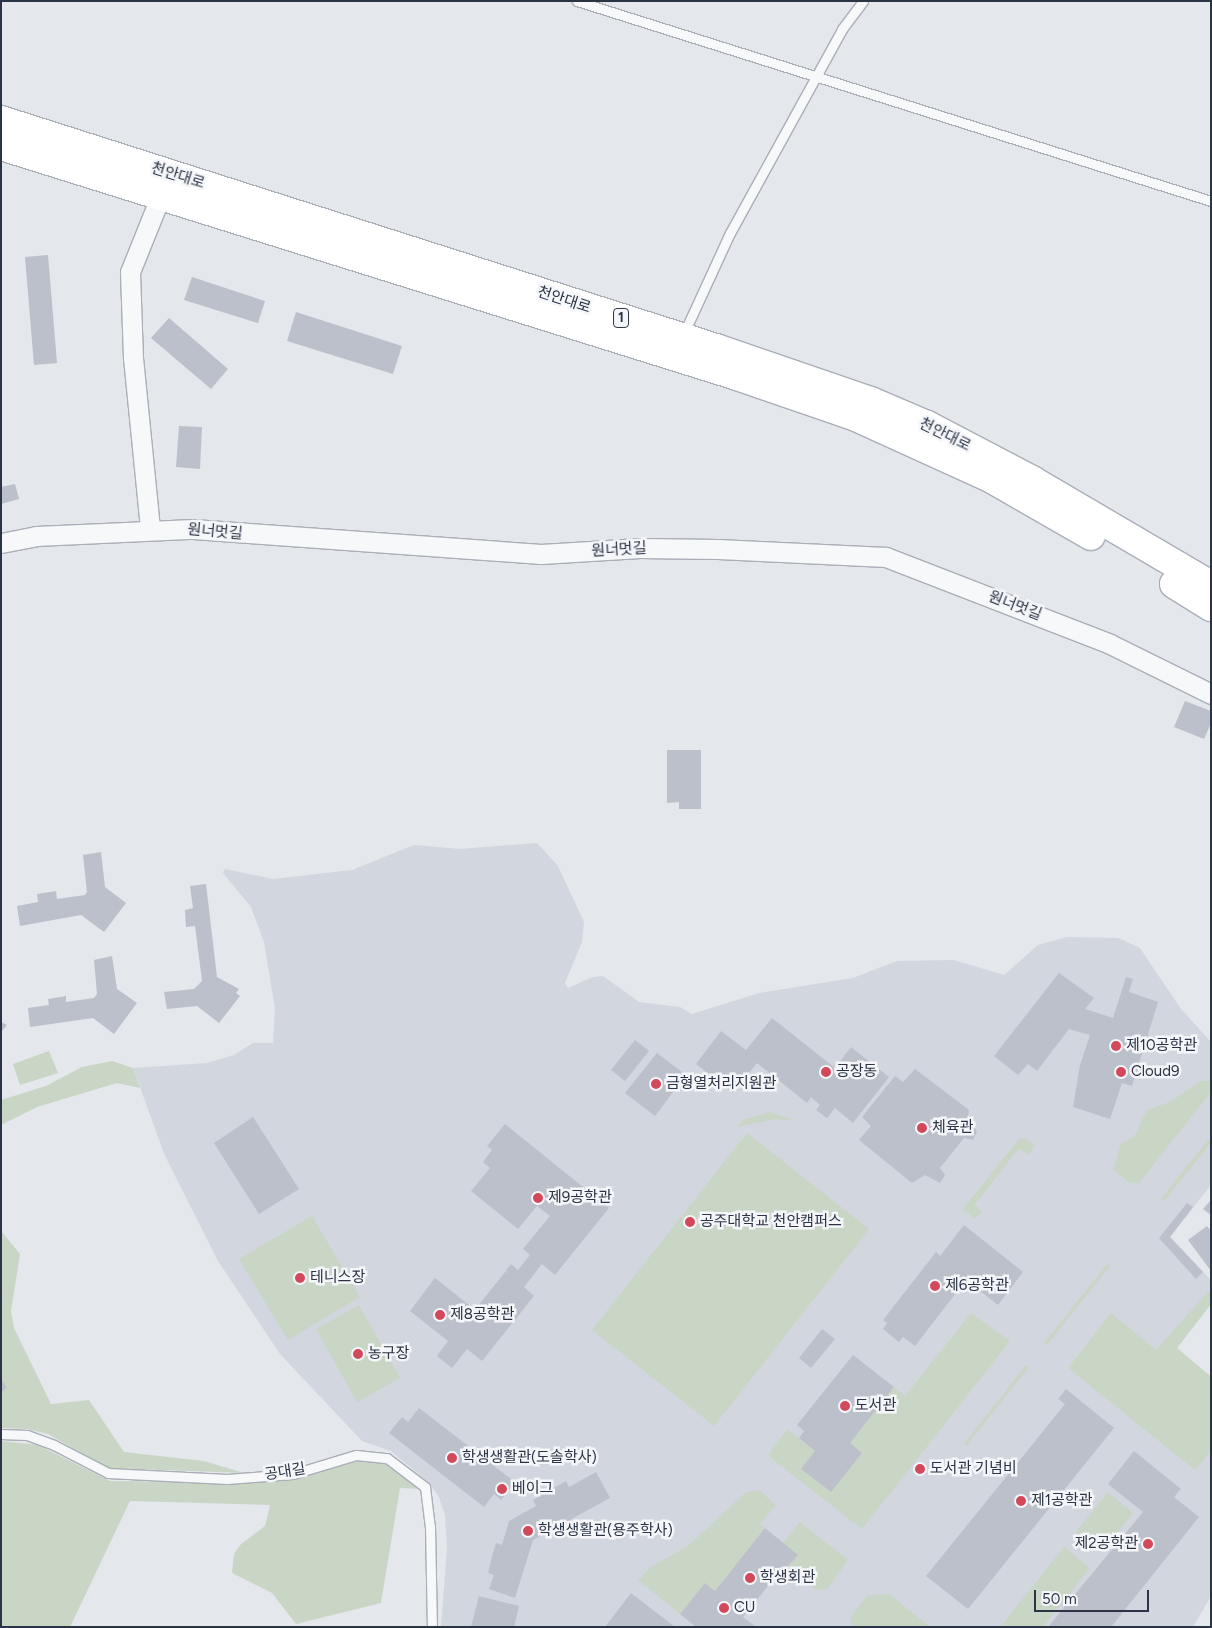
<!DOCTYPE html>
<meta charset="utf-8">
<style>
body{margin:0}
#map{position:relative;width:1212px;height:1628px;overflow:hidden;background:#e4e7ec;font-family:Figtree,"Noto Sans KR",sans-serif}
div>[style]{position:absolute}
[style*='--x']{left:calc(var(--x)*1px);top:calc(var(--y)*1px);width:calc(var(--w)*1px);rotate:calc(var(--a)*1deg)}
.built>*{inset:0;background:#d2d6de}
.green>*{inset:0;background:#c9d6c5}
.building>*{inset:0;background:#bbc0ca}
.roads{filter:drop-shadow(1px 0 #a9aeb7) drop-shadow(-1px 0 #a9aeb7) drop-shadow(0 1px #a9aeb7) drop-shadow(0 -1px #a9aeb7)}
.service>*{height:9px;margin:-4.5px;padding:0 4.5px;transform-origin:4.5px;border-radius:4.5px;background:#f7f8fa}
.minor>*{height:19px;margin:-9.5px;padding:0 9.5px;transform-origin:9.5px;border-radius:9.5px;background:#f7f8fa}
.primary>*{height:28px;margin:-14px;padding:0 14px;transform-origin:14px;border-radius:14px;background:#fff}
.dots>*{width:14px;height:14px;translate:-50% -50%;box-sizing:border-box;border:2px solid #f4f6f9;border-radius:50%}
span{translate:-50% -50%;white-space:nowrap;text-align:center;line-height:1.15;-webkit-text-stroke:5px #f4f6f9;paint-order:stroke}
.shield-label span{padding:1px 4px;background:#f4f6f9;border:1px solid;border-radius:4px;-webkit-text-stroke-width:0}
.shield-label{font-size:14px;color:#2b3445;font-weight:700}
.street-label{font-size:15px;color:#2b3445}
.poi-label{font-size:15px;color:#2b3445}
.left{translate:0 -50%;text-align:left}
.right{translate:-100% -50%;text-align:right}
.frame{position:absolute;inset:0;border:2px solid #2b3445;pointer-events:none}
.scale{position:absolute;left:1034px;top:1590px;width:115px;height:22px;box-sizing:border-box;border:2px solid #2b3445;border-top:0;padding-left:6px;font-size:15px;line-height:18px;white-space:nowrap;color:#2b3445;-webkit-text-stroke:4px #f4f6f9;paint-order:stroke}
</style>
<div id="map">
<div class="built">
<div style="clip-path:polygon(537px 843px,558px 866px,584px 922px,582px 942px,565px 983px,568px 988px,593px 977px,603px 976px,639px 1002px,680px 1007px,692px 1014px,759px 993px,853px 978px,897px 961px,954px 960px,1004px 975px,1038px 945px,1067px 937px,1118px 938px,1140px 948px,1181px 1009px,1211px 1042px,1211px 1185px,1170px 1237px,1211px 1280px,1211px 1304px,1177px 1348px,1211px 1377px,1211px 1596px,1193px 1627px,441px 1627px,447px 1548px,445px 1515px,438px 1495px,428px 1482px,391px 1451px,362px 1441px,280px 1354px,218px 1261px,165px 1156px,133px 1068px,207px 1063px,234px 1055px,253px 1043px,273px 1043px,275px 1009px,264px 942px,251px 907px,223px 873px,225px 869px,273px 879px,352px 870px,414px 845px,460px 849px)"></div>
</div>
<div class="green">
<div style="clip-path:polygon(49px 1051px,58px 1073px,20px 1085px,13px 1064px)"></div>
<div style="clip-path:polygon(112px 1061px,133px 1068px,140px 1088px,117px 1083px,37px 1107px,1px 1125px,1px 1100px,46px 1086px,82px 1067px)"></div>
<div style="clip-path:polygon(1201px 1081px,1211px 1081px,1211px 1092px,1139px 1183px,1130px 1183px,1113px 1170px,1121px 1144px,1134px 1137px,1147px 1110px,1170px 1102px)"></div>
<div style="clip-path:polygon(771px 1112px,796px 1121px,776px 1119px,736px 1127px,745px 1119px)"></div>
<div style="clip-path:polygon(747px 1133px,869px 1229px,714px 1426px,592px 1330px)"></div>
<div style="clip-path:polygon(1211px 1136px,1211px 1143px,1164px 1201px,1161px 1199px)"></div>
<div style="clip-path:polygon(1025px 1138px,1035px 1146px,1028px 1155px,1019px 1148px,975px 1205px,982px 1211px,975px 1219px,963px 1209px,1019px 1139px)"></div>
<div style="clip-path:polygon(312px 1216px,360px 1297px,288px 1340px,239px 1259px)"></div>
<div style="clip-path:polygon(1px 1231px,20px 1254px,11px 1311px,14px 1328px,51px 1404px,89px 1400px,124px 1452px,204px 1461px,244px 1473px,108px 1468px,48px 1434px,27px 1429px,1px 1428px)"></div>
<div style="clip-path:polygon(1107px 1264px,1110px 1266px,1047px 1345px,1044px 1343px)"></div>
<div style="clip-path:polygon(1211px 1288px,1211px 1304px,1177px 1348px,1211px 1377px,1211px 1451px,1195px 1470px,1068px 1368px,1111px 1313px,1156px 1350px)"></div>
<div style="clip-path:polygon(359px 1305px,400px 1378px,357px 1402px,316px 1329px)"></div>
<div style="clip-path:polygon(971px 1313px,1010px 1341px,862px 1529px,771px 1458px,769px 1453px,787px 1429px,815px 1451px,801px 1469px,831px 1492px,861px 1453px,850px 1443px,894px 1387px,905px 1396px)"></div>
<div style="clip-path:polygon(1026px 1365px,1029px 1367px,966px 1446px,964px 1444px)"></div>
<div style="clip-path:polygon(1px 1441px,38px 1445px,110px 1481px,239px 1482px,373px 1459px,382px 1459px,423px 1489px,400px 1488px,381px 1603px,296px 1624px,272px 1593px,232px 1573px,234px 1554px,241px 1544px,265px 1526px,270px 1505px,130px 1501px,70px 1627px,1px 1627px)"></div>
<div style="clip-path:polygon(759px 1490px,776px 1505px,760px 1524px,765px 1528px,715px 1591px,705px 1583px,680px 1614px,638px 1580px,651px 1567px,688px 1546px,745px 1493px)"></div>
<div style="clip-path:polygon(1108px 1492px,1133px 1513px,1102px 1553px,1076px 1532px)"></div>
<div style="clip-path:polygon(800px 1522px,848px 1560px,827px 1589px,816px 1590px,788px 1567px,798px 1555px,783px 1543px)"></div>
<div style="clip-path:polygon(1064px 1547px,1090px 1568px,1043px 1627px,1000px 1627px)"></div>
<div style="clip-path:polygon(889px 1594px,930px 1627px,851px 1627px,851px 1617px,867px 1596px)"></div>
</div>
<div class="building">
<div style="clip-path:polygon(48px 255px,57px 363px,34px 365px,25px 257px)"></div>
<div style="clip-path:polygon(192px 277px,265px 301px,258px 323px,184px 300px)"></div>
<div style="clip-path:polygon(296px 312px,402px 346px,393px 374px,287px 341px)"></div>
<div style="clip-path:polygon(169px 318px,228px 369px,211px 389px,151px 338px)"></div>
<div style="clip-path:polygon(179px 426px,202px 427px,200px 469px,176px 467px)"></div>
<div style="clip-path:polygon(15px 484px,19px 499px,1px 504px,1px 487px)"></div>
<div style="clip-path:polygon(1185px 701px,1211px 711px,1211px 723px,1204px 739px,1174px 727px)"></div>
<div style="clip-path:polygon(667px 750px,701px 750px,701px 809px,679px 809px,679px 802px,667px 803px)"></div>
<div style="clip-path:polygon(101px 852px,105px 887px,126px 903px,104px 932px,81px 915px,20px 926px,17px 906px,38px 902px,37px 894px,56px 891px,57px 899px,85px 895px,87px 892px,83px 855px)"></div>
<div style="clip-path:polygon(206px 884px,217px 977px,239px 989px,236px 993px,240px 996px,219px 1023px,197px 1006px,167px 1009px,164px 992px,194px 989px,202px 981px,195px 926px,186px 927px,185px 910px,193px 908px,190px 886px)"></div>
<div style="clip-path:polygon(112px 956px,117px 989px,137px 1003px,114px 1034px,93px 1018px,30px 1027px,28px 1008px,49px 1005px,48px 999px,66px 996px,66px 1002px,94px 998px,97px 994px,94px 960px)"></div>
<div style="clip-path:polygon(1059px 973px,1094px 998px,1085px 1009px,1113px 1018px,1126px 977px,1133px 979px,1129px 992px,1158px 1002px,1132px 1086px,1122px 1083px,1110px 1119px,1073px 1107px,1080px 1065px,1090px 1035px,1069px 1029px,1037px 1071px,1028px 1064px,1018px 1075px,994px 1056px)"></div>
<div style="clip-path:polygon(772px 1018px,835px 1068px,851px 1047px,889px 1077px,853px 1123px,835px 1108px,827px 1118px,816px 1110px,820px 1105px,811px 1097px,807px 1103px,757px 1063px,733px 1093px,696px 1064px,721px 1031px,746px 1050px)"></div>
<div style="clip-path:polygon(1px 1022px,7px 1025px,1px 1032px)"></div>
<div style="clip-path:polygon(635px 1040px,649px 1051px,625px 1081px,611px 1070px)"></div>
<div style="clip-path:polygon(657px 1053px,686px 1075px,655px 1116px,625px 1093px)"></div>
<div style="clip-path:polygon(915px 1069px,969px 1110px,967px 1121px,977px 1131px,973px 1140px,964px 1138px,940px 1168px,945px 1175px,940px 1183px,925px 1175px,912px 1183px,859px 1140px,871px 1126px,862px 1117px,895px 1076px,903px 1082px)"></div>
<div style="clip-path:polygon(253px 1117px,299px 1189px,259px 1214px,214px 1143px)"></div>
<div style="clip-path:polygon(505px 1124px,609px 1208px,555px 1275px,542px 1264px,524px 1287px,534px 1296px,482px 1361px,467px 1349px,452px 1368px,437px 1356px,448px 1341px,410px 1311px,435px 1278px,469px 1305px,463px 1312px,469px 1317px,506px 1271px,509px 1274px,506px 1270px,511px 1264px,518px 1270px,530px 1255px,523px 1249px,550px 1216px,537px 1206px,518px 1229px,471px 1191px,490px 1168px,483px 1162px,492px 1150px,487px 1146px)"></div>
<div style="clip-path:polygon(1211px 1200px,1211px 1215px,1203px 1209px)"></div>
<div style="clip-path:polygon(1187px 1203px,1193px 1207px,1170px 1237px,1203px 1272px,1196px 1279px,1159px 1238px)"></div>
<div style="clip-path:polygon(964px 1225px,1023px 1272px,998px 1305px,966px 1280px,915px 1346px,903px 1337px,899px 1342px,883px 1329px,887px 1323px,883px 1320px,936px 1252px,940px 1256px)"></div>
<div style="clip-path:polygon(1207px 1226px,1211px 1231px,1211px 1271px,1188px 1240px)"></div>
<div style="clip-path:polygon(822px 1329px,835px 1339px,811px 1368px,799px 1358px)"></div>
<div style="clip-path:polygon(853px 1355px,894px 1387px,850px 1443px,862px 1453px,831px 1492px,801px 1469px,815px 1451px,799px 1438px,804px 1431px,797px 1425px)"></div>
<div style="clip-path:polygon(1px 1379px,7px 1388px,1px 1392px)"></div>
<div style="clip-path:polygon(1066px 1389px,1114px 1428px,968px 1609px,926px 1576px,1065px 1404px,1058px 1399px)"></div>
<div style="clip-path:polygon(419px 1408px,515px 1482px,501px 1500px,494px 1494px,484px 1507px,389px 1433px,402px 1417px,408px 1422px)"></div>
<div style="clip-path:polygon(1134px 1451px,1181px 1489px,1174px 1497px,1199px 1517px,1111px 1627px,1048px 1627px,1143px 1512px,1108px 1484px)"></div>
<div style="clip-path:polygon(596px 1472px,610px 1498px,533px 1540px,515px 1598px,489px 1589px,494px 1575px,488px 1573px,493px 1553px,496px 1543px,502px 1545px,509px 1521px,536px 1506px,533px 1500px,566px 1481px,569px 1487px)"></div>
<div style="clip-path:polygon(765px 1528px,798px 1555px,783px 1572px,781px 1570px,743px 1617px,756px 1627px,696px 1627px,680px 1614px,705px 1583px,715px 1591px)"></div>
<div style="clip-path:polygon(631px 1593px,675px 1627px,605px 1627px)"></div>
<div style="clip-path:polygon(479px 1596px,519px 1606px,514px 1627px,471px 1627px)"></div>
</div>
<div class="roads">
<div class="service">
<div style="--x:577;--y:1;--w:665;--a:17.51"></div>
<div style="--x:683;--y:335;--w:112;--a:-65.3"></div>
<div style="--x:730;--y:233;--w:233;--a:-61.2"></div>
<div style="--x:842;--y:29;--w:35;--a:-53"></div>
<div style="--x:1;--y:1434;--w:26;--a:2"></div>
<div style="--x:27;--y:1435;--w:29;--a:20"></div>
<div style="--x:54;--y:1445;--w:61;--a:27.4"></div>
<div style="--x:108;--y:1473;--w:119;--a:2.9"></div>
<div style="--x:227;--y:1479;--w:66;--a:-4.3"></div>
<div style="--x:293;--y:1474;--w:66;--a:-16.8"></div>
<div style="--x:356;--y:1455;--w:31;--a:6"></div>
<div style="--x:387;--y:1458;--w:48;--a:37.3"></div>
<div style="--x:425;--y:1487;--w:39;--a:83"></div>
<div style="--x:430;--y:1526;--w:101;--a:88.9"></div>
</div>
<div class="minor">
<div style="--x:150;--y:528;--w:171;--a:-95.7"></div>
<div style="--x:133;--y:358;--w:86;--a:-92"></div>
<div style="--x:130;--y:272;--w:94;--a:-68.1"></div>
<div style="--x:1;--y:543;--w:36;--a:-11"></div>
<div style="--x:36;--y:536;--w:157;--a:-2.6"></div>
<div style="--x:193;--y:529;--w:349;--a:4.1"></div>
<div style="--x:541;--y:554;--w:99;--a:-3.5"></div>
<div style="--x:640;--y:548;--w:78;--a:0.7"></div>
<div style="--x:718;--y:549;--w:168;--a:2.7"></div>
<div style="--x:886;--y:557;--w:240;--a:21.2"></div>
<div style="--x:1110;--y:644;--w:113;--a:26.3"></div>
</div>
<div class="primary">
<div style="--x:1;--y:120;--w:750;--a:17.69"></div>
<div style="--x:716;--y:348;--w:164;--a:18.9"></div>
<div style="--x:871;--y:401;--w:61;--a:23.2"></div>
<div style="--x:927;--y:425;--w:119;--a:27.6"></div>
<div style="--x:1032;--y:480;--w:208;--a:30.4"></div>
<div style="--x:1;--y:146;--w:771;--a:17.35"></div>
<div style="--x:737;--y:376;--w:126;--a:19"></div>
<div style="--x:856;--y:417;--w:149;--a:24.5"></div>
<div style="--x:992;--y:479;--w:114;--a:29.9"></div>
<div style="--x:1174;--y:584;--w:44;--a:31.9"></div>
</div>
</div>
<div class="dots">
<div style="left:1116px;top:1046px;background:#d1495b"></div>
<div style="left:826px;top:1072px;background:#d1495b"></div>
<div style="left:1121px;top:1072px;background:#d1495b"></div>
<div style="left:656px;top:1084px;background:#d1495b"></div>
<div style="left:922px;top:1128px;background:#d1495b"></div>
<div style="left:538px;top:1198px;background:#d1495b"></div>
<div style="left:690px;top:1222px;background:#d1495b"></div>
<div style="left:300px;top:1278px;background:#d1495b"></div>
<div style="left:935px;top:1286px;background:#d1495b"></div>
<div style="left:440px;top:1315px;background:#d1495b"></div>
<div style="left:358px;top:1354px;background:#d1495b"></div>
<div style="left:845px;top:1406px;background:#d1495b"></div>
<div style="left:452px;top:1458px;background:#d1495b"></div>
<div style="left:920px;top:1469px;background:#d1495b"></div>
<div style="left:502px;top:1489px;background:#d1495b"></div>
<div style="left:1021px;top:1501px;background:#d1495b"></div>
<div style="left:528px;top:1531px;background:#d1495b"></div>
<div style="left:1148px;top:1544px;background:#d1495b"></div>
<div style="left:750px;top:1578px;background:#d1495b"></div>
<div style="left:724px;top:1608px;background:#d1495b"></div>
</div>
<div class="shield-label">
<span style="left:621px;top:318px">1</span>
</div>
<div class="street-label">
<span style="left:178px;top:176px;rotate:17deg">천안대로</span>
<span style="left:564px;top:300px;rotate:18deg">천안대로</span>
<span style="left:945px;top:435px;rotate:26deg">천안대로</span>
<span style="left:215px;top:532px;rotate:5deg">원너멋길</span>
<span style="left:619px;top:550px;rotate:-3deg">원너멋길</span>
<span style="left:1015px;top:606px;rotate:21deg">원너멋길</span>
<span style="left:285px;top:1472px;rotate:-9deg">공대길</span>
</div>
<div class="poi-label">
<span class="left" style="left:1126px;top:1046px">제10공학관</span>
<span class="left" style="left:836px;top:1072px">공장동</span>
<span class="left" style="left:1131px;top:1072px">Cloud9</span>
<span class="left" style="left:666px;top:1084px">금형열처리지원관</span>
<span class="left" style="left:932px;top:1128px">체육관</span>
<span class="left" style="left:548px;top:1198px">제9공학관</span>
<span class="left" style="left:700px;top:1222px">공주대학교 천안캠퍼스</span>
<span class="left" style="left:310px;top:1278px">테니스장</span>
<span class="left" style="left:945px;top:1286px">제6공학관</span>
<span class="left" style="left:450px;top:1315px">제8공학관</span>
<span class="left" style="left:368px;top:1354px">농구장</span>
<span class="left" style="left:855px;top:1406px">도서관</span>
<span class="left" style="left:462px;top:1458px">학생생활관(도솔학사)</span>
<span class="left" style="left:930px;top:1469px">도서관 기념비</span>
<span class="left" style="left:512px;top:1489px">베이그</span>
<span class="left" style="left:1031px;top:1501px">제1공학관</span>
<span class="left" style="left:538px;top:1531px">학생생활관(용주학사)</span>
<span class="right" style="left:1138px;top:1544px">제2공학관</span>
<span class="left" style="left:760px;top:1578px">학생회관</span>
<span class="left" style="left:734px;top:1608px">CU</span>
</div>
<div class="frame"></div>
<div class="scale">50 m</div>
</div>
